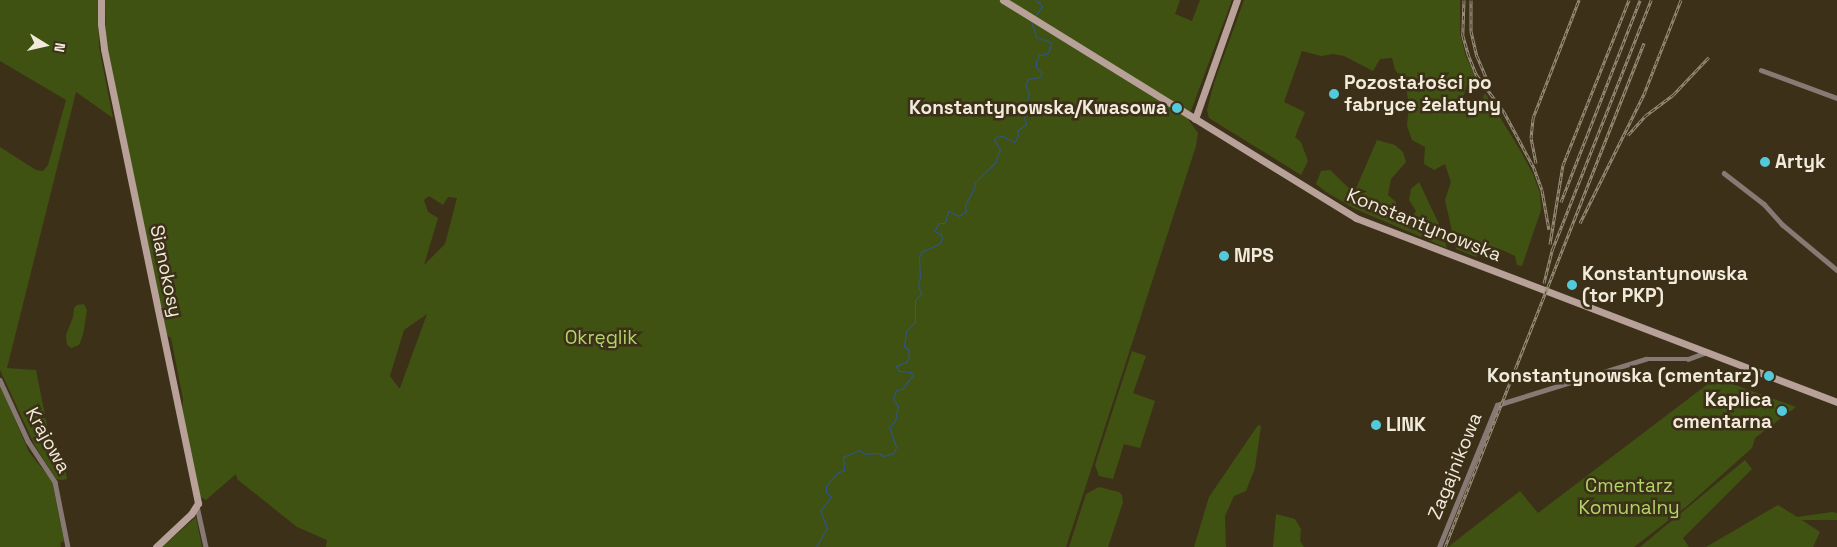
<!DOCTYPE html>
<meta charset="utf-8">
<style>
body{margin:0}
#map{position:relative;width:1837px;height:547px;overflow:hidden;background:#3c3018;font-family:"Space Grotesk",sans-serif}
div>[style]{position:absolute}
[style*='--x']{left:calc(var(--x)*1px);top:calc(var(--y)*1px);width:calc(var(--w)*1px);rotate:calc(var(--a)*1deg)}
.green>*{inset:0;background:#405212}
.stream>*{height:1px;margin:-0.5px;padding:0 0.5px;transform-origin:0.5px;border-radius:0.5px;background:#2c5696}
.street>*{height:4.5px;margin:-2.25px;padding:0 2.25px;transform-origin:2.25px;border-radius:2.25px;background:#877974}
.secondary>*{height:7px;margin:-3.5px;padding:0 3.5px;transform-origin:3.5px;border-radius:3.5px;background:#b7a199}
.rail>*{height:3px;margin-top:-1.5px;transform-origin:0;background:repeating-linear-gradient(90deg,#3c3018 0 4px,#998f7c 0 8px);box-sizing:border-box;border-block:1px solid #998f7c}
.dots>*{width:14px;height:14px;translate:-50% -50%;box-sizing:border-box;border:2px solid #3c3018;border-radius:50%}
span{translate:-50% -50%;white-space:nowrap;text-align:center;line-height:1.15;-webkit-text-stroke:5px #3c3018;paint-order:stroke}
.poi-label{font-size:19px;color:#f2ebdc;font-weight:700}
.left{translate:0 -50%;text-align:left}
.right{translate:-100% -50%;text-align:right}
.street-label{font-size:19px;color:#f2ebdc}
.park-label{font-size:19px;color:#b1d667}
.north{position:absolute;left:20px;top:20px;width:50px;height:50px;-webkit-text-stroke:4px #3c3018;paint-order:stroke;rotate:100deg;font-size:14px;font-weight:700;line-height:20px;text-align:center;color:#f2ebdc}
.north::after{content:'';display:block;margin:auto;width:18px;height:22px;background:#f2ebdc;clip-path:polygon(50% 0,100% 100%,50% 72%,0 100%)}
</style>
<div id="map">
<div class="green">
<div style="clip-path:polygon(0 0,98px 0,99px 47px,113px 118px,76px 92px,7px 368px,36px 370px,55px 465px,64px 464px,67px 479px,62px 480px,56px 479px,35px 446px,0 370px,0 147px,36px 170px,43px 171px,48px 165px,66px 100px,0 61px)"></div>
<div style="clip-path:polygon(evenodd,105px 0,1180px 0,1175px 14px,1192px 21px,1200px 0,1232px 0,1188px 119px,1198px 133px,1196px 146px,1066px 547px,326px 547px,327px 540px,297px 527px,237px 479px,236px 474px,206px 500px,200px 497px,182px 411px,183px 399px,171px 338px,167px 335px,106px 42px,105px 0,429px 196px,443px 205px,448px 197px,457px 198px,445px 244px,424px 265px,438px 218px,428px 212px,424px 200px,429px 196px,105px 0,427px 314px,400px 388px,399px 388px,390px 376px,404px 330px,427px 314px)"></div>
<div style="clip-path:polygon(1244px 0,1460px 0,1460px 34px,1466px 57px,1479px 83px,1469px 78px,1462px 101px,1478px 108px,1485px 93px,1520px 150px,1533px 174px,1540px 193px,1541px 210px,1522px 266px,1517px 265px,1515px 256px,1500px 249px,1492px 248px,1476px 257px,1456px 249px,1445px 200px,1451px 182px,1445px 164px,1434px 170px,1424px 164px,1425px 147px,1412px 140px,1407px 126px,1409px 105px,1405px 82px,1395px 70px,1392px 58px,1380px 59px,1373px 71px,1344px 56px,1333px 54px,1321px 56px,1302px 51px,1284px 102px,1305px 112px,1295px 137px,1301px 142px,1308px 161px,1301px 175px,1209px 118px,1207px 110px,1214px 83px)"></div>
<div style="clip-path:polygon(1377px 140px,1395px 145px,1403px 152px,1406px 162px,1391px 179px,1388px 195px,1396px 202px,1398px 217px,1410px 220px,1416px 211px,1409px 200px,1411px 189px,1419px 182px,1439px 224px,1428px 224px,1430px 234px,1442px 232px,1447px 248px,1353px 208px,1326px 192px,1316px 184px,1321px 171px,1330px 170px,1354px 193px)"></div>
<div style="clip-path:polygon(84px 304px,87px 310px,83px 335px,79px 345px,71px 348px,67px 345px,66px 335px,73px 317px,74px 308px,77px 305px)"></div>
<div style="clip-path:polygon(1132px 351px,1146px 356px,1133px 393px,1155px 401px,1140px 448px,1124px 444px,1113px 479px,1099px 476px,1095px 465px)"></div>
<div style="clip-path:polygon(1721px 374px,1730px 383px,1796px 407px,1755px 438px,1752px 448px,1687px 506px,1634px 547px,1448px 547px,1520px 491px,1538px 513px)"></div>
<div style="clip-path:polygon(0 385px,29px 452px,52px 481px,64px 541px,60px 543px,61px 547px,0 547px)"></div>
<div style="clip-path:polygon(1258px 425px,1261px 426px,1255px 468px,1246px 491px,1234px 496px,1225px 516px,1226px 547px,1194px 547px,1209px 497px)"></div>
<div style="clip-path:polygon(1745px 460px,1752px 469px,1683px 538px,1689px 547px,1640px 547px)"></div>
<div style="clip-path:polygon(1099px 487px,1119px 492px,1122px 495px,1123px 502px,1108px 547px,1069px 547px,1086px 494px)"></div>
<div style="clip-path:polygon(1778px 505px,1797px 517px,1832px 512px,1837px 513px,1837px 520px,1802px 520px,1820px 532px,1813px 547px,1706px 547px)"></div>
<div style="clip-path:polygon(1276px 514px,1295px 519px,1301px 529px,1300px 541px,1304px 547px,1273px 547px)"></div>
<div style="clip-path:polygon(196px 517px,202px 547px,162px 547px)"></div>
</div>
<div class="stream">
<div style="--x:1036;--y:15;--w:11;--a:-56"></div>
<div style="--x:1042;--y:6;--w:8;--a:-135"></div>
<div style="--x:816;--y:547;--w:22;--a:-60"></div>
<div style="--x:827;--y:528;--w:18;--a:-112"></div>
<div style="--x:820;--y:511;--w:18;--a:-52"></div>
<div style="--x:831;--y:497;--w:7;--a:-135"></div>
<div style="--x:826;--y:492;--w:6;--a:-90"></div>
<div style="--x:826;--y:486;--w:17;--a:-50"></div>
<div style="--x:837;--y:473;--w:8;--a:-23"></div>
<div style="--x:844;--y:470;--w:13;--a:-94"></div>
<div style="--x:843;--y:457;--w:17;--a:-24"></div>
<div style="--x:859;--y:450;--w:7;--a:34"></div>
<div style="--x:865;--y:454;--w:14;--a:-4"></div>
<div style="--x:879;--y:453;--w:5;--a:37"></div>
<div style="--x:883;--y:456;--w:11;--a:-15"></div>
<div style="--x:894;--y:453;--w:6;--a:-72"></div>
<div style="--x:896;--y:447;--w:21;--a:-109"></div>
<div style="--x:889;--y:427;--w:8;--a:-45"></div>
<div style="--x:895;--y:421;--w:15;--a:-79"></div>
<div style="--x:898;--y:406;--w:8;--a:-130"></div>
<div style="--x:893;--y:400;--w:4;--a:-76"></div>
<div style="--x:894;--y:396;--w:6;--a:-72"></div>
<div style="--x:896;--y:390;--w:6;--a:-9"></div>
<div style="--x:902;--y:389;--w:16;--a:-52"></div>
<div style="--x:912;--y:376;--w:4;--a:-104"></div>
<div style="--x:911;--y:372;--w:12;--a:-175"></div>
<div style="--x:899;--y:371;--w:6;--a:-121"></div>
<div style="--x:896;--y:366;--w:11;--a:-22"></div>
<div style="--x:906;--y:362;--w:7;--a:-63"></div>
<div style="--x:909;--y:356;--w:7;--a:-98"></div>
<div style="--x:908;--y:349;--w:5;--a:-143"></div>
<div style="--x:904;--y:346;--w:15;--a:-82"></div>
<div style="--x:906;--y:331;--w:13;--a:-45"></div>
<div style="--x:915;--y:322;--w:22;--a:-90"></div>
<div style="--x:915;--y:300;--w:8;--a:-45"></div>
<div style="--x:921;--y:294;--w:9;--a:-108"></div>
<div style="--x:918;--y:285;--w:8;--a:-76"></div>
<div style="--x:920;--y:277;--w:20;--a:-93"></div>
<div style="--x:919;--y:257;--w:5;--a:-68"></div>
<div style="--x:921;--y:252;--w:20;--a:-24"></div>
<div style="--x:939;--y:244;--w:6;--a:-59"></div>
<div style="--x:942;--y:239;--w:5;--a:-101"></div>
<div style="--x:941;--y:234;--w:8;--a:-157"></div>
<div style="--x:934;--y:231;--w:9;--a:-58"></div>
<div style="--x:939;--y:223;--w:6;--a:0"></div>
<div style="--x:945;--y:223;--w:12;--a:-76"></div>
<div style="--x:948;--y:211;--w:12;--a:24"></div>
<div style="--x:959;--y:216;--w:9;--a:-36"></div>
<div style="--x:966;--y:211;--w:6;--a:-99"></div>
<div style="--x:965;--y:205;--w:18;--a:-61"></div>
<div style="--x:974;--y:189;--w:7;--a:-82"></div>
<div style="--x:975;--y:182;--w:28;--a:-44"></div>
<div style="--x:995;--y:163;--w:15;--a:-70"></div>
<div style="--x:1000;--y:149;--w:11;--a:-124"></div>
<div style="--x:994;--y:140;--w:4;--a:-56"></div>
<div style="--x:996;--y:137;--w:6;--a:-9"></div>
<div style="--x:1002;--y:136;--w:13;--a:27"></div>
<div style="--x:1014;--y:142;--w:7;--a:-56"></div>
<div style="--x:1018;--y:136;--w:5;--a:-101"></div>
<div style="--x:1017;--y:131;--w:11;--a:-38"></div>
<div style="--x:1026;--y:124;--w:14;--a:-107"></div>
<div style="--x:1022;--y:111;--w:7;--a:-56"></div>
<div style="--x:1026;--y:105;--w:12;--a:-76"></div>
<div style="--x:1029;--y:93;--w:9;--a:-117"></div>
<div style="--x:1025;--y:85;--w:7;--a:-63"></div>
<div style="--x:1028;--y:79;--w:11;--a:-10"></div>
<div style="--x:1039;--y:77;--w:5;--a:-53"></div>
<div style="--x:1042;--y:73;--w:8;--a:-135"></div>
<div style="--x:1036;--y:67;--w:5;--a:-90"></div>
<div style="--x:1036;--y:62;--w:8;--a:-67"></div>
<div style="--x:1039;--y:55;--w:7;--a:-8"></div>
<div style="--x:1046;--y:54;--w:4;--a:-45"></div>
<div style="--x:1049;--y:51;--w:7;--a:-74"></div>
<div style="--x:1051;--y:44;--w:2;--a:-117"></div>
<div style="--x:1050;--y:42;--w:15;--a:-160"></div>
<div style="--x:1036;--y:37;--w:14;--a:-107"></div>
</div>
<div class="street">
<div style="--x:1761;--y:70;--w:81;--a:20.2"></div>
<div style="--x:1724;--y:173;--w:51;--a:37.8"></div>
<div style="--x:1764;--y:204;--w:28;--a:48"></div>
<div style="--x:1783;--y:225;--w:70;--a:39.8"></div>
<div style="--x:0;--y:380;--w:67;--a:65.3"></div>
<div style="--x:28;--y:441;--w:49;--a:56.6"></div>
<div style="--x:55;--y:482;--w:66;--a:78.7"></div>
<div style="--x:197;--y:506;--w:42;--a:77.6"></div>
<div style="--x:1439;--y:547;--w:153;--a:-67.8"></div>
<div style="--x:1497;--y:405;--w:156;--a:-17.2"></div>
<div style="--x:1646;--y:359;--w:42;--a:0"></div>
<div style="--x:1688;--y:359;--w:20;--a:-20"></div>
</div>
<div class="secondary">
<div style="--x:101;--y:0;--w:24;--a:90"></div>
<div style="--x:101;--y:24;--w:25;--a:83"></div>
<div style="--x:104;--y:49;--w:464;--a:78.3"></div>
<div style="--x:198;--y:503;--w:13;--a:122"></div>
<div style="--x:191;--y:514;--w:48;--a:136.7"></div>
<div style="--x:1003;--y:0;--w:415;--a:31.7"></div>
<div style="--x:1356;--y:218;--w:515;--a:20.93"></div>
<div style="--x:1195;--y:119;--w:126;--a:-70.6"></div>
</div>
<div class="rail">
<div style="--x:1464;--y:0;--w:36;--a:92"></div>
<div style="--x:1463;--y:36;--w:19;--a:74"></div>
<div style="--x:1468;--y:54;--w:22;--a:68"></div>
<div style="--x:1476;--y:74;--w:47;--a:53.6"></div>
<div style="--x:1504;--y:112;--w:64;--a:61.8"></div>
<div style="--x:1534;--y:168;--w:23;--a:70"></div>
<div style="--x:1542;--y:190;--w:40;--a:80"></div>
<div style="--x:1471;--y:0;--w:31;--a:90"></div>
<div style="--x:1471;--y:31;--w:26;--a:77"></div>
<div style="--x:1477;--y:56;--w:33;--a:67"></div>
<div style="--x:1628;--y:135;--w:25;--a:-48"></div>
<div style="--x:1645;--y:116;--w:35;--a:-37"></div>
<div style="--x:1673;--y:95;--w:52;--a:-46.5"></div>
<div style="--x:1536;--y:163;--w:25;--a:-101"></div>
<div style="--x:1531;--y:138;--w:20;--a:-84"></div>
<div style="--x:1533;--y:118;--w:127;--a:-68.7"></div>
<div style="--x:1561;--y:202;--w:217;--a:-68.6"></div>
<div style="--x:1580;--y:223;--w:144;--a:-63.6"></div>
<div style="--x:1644;--y:94;--w:101;--a:-68.5"></div>
<div style="--x:1550;--y:244;--w:80;--a:-80.7"></div>
<div style="--x:1563;--y:165;--w:178;--a:-68.2"></div>
<div style="--x:1544;--y:283;--w:36;--a:-76"></div>
<div style="--x:1553;--y:248;--w:267;--a:-68.4"></div>
<div style="--x:1445;--y:547;--w:542;--a:-68.45"></div>
</div>
<div class="dots">
<div style="left:1334px;top:94px;background:#53cadc"></div>
<div style="left:1177px;top:108px;background:#53cadc"></div>
<div style="left:1765px;top:162px;background:#53cadc"></div>
<div style="left:1224px;top:256px;background:#53cadc"></div>
<div style="left:1572px;top:285px;background:#53cadc"></div>
<div style="left:1769px;top:376px;background:#53cadc"></div>
<div style="left:1782px;top:411px;background:#53cadc"></div>
<div style="left:1376px;top:425px;background:#53cadc"></div>
</div>
<div class="poi-label">
<span class="left" style="left:1344px;top:94px">Pozostałości po<br>fabryce żelatyny</span>
<span class="right" style="left:1167px;top:108px">Konstantynowska/Kwasowa</span>
<span class="left" style="left:1775px;top:162px">Artyk</span>
<span class="left" style="left:1234px;top:256px">MPS</span>
<span class="left" style="left:1582px;top:285px">Konstantynowska<br>(tor PKP)</span>
<span class="right" style="left:1759px;top:376px">Konstantynowska (cmentarz)</span>
<span class="right" style="left:1772px;top:411px">Kaplica<br>cmentarna</span>
<span class="left" style="left:1386px;top:425px">LINK</span>
</div>
<div class="street-label">
<span style="left:1424px;top:225px;rotate:22deg">Konstantynowska</span>
<span style="left:166px;top:271px;rotate:78deg">Sianokosy</span>
<span style="left:48px;top:440px;rotate:61deg">Krajowa</span>
<span style="left:1455px;top:466px;rotate:-68deg">Zagajnikowa</span>
</div>
<div class="park-label">
<span style="left:601px;top:338px">Okręglik</span>
<span style="left:1629px;top:497px">Cmentarz<br>Komunalny</span>
</div>
<div class="north">N</div>
</div>
